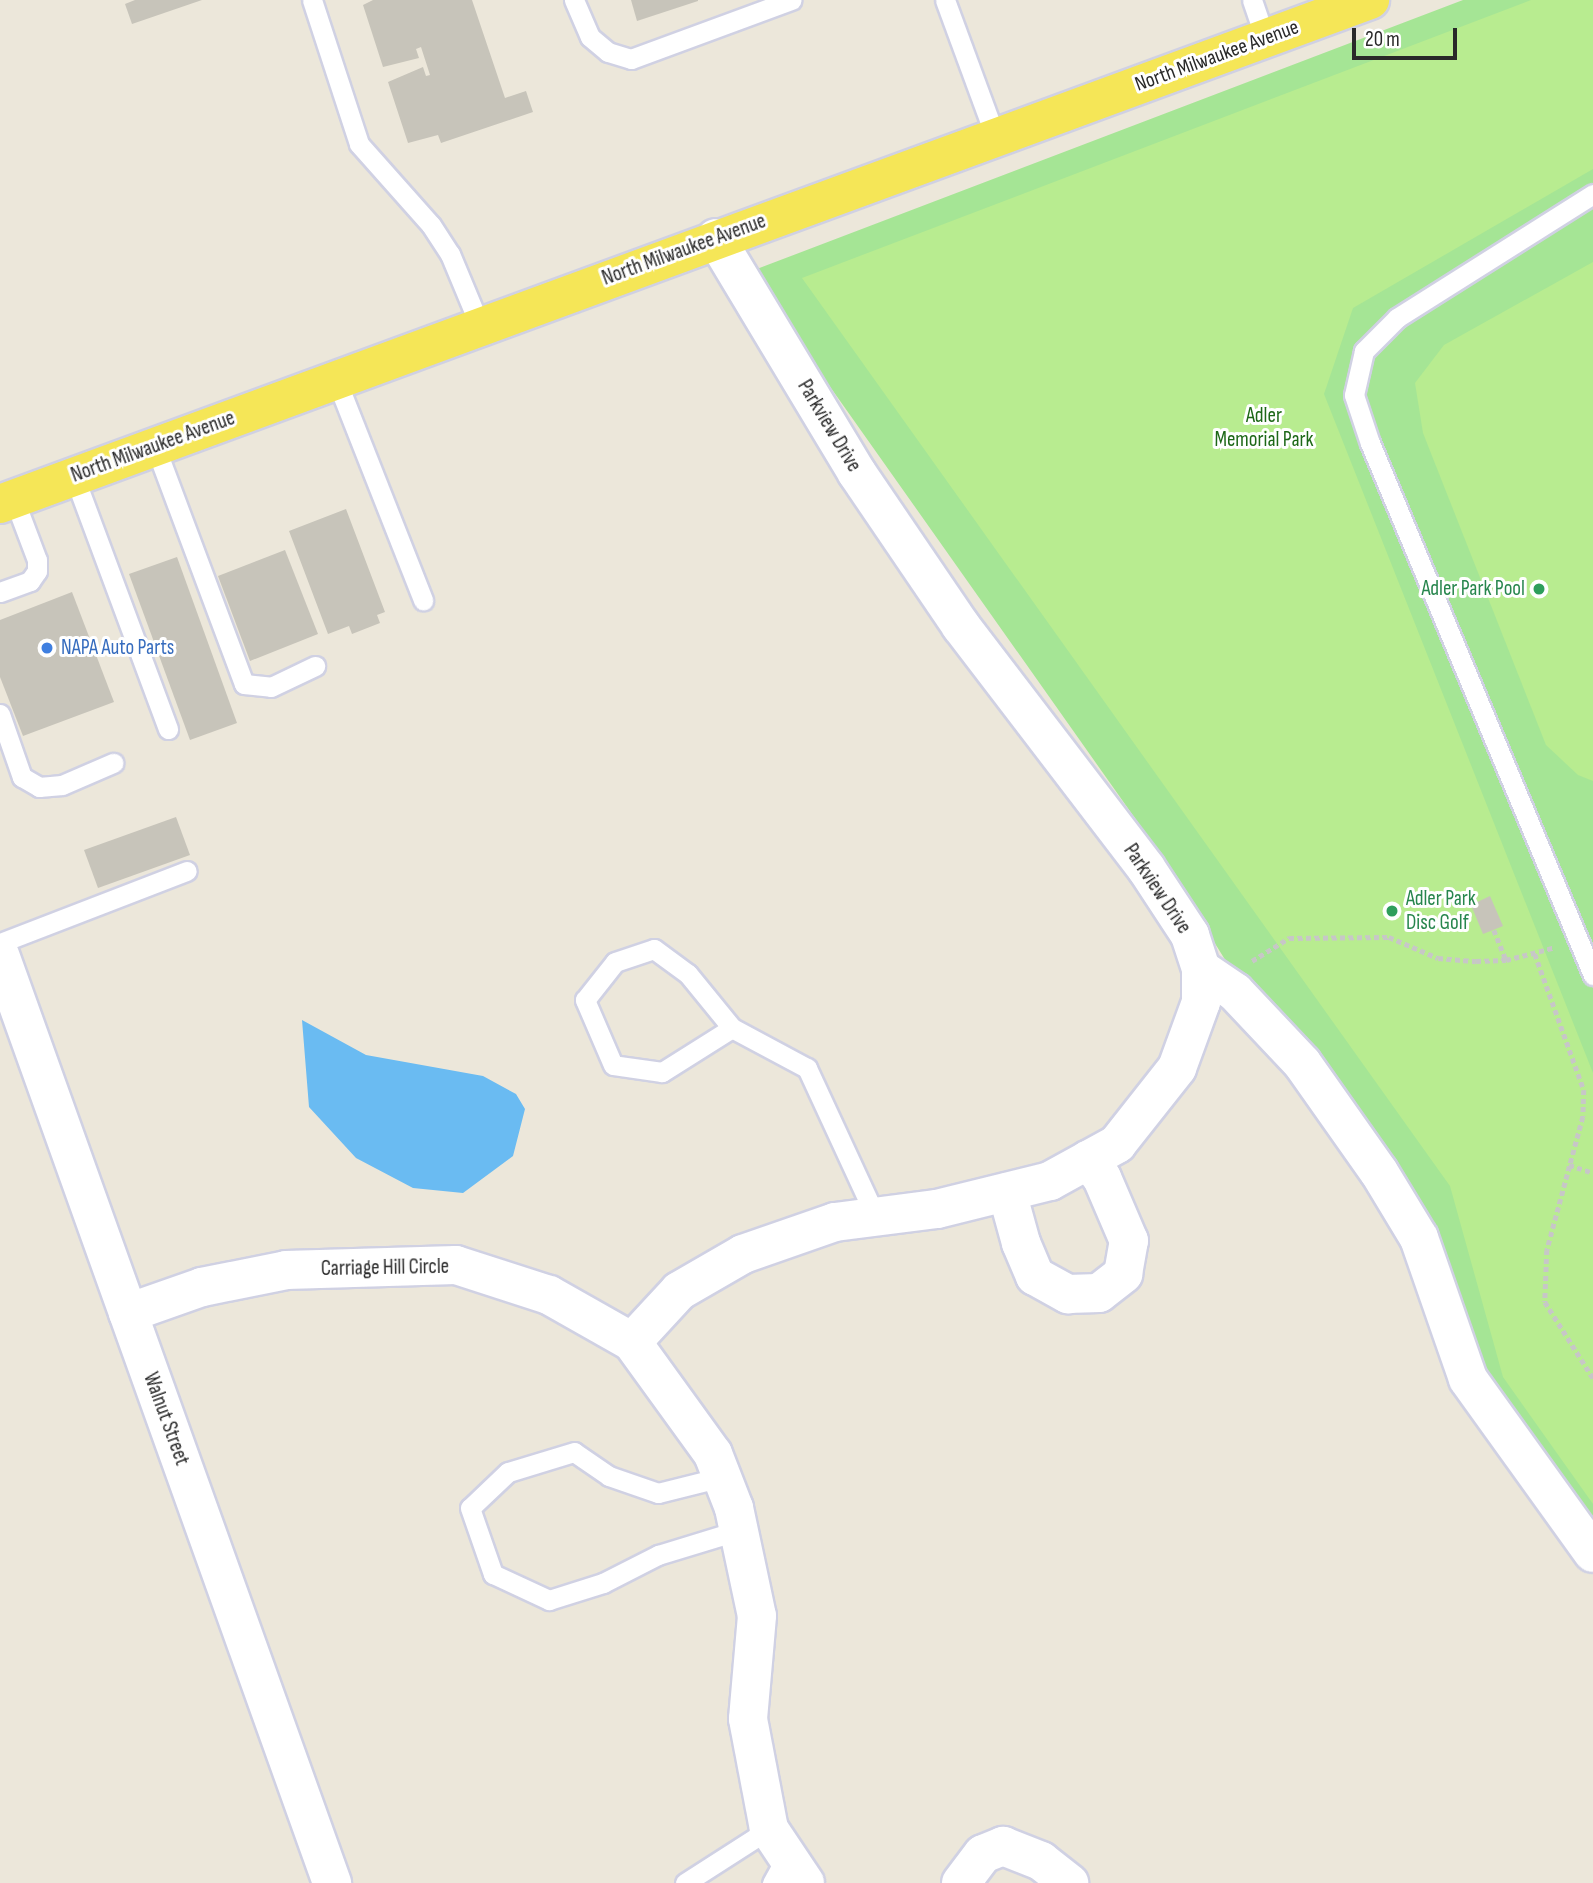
<!DOCTYPE html>
<style>
body{margin:0}
#map{position:relative;width:1593px;height:1883px;overflow:hidden;background:#ece7da;font-family:"Sofia Sans Condensed",sans-serif}
div>[style]{position:absolute}
[style*='--x']{left:calc(var(--x)*1px);top:calc(var(--y)*1px);width:calc(var(--w)*1px);rotate:calc(var(--a)*1deg)}
.green>*{inset:0;background:#a5e595}
.pitch>*{inset:0;background:#b8ec90}
.water>*{inset:0;background:#6abbf2}
.building>*{inset:0;background:#c7c4ba}
.path>*{height:4.5px;margin-top:-2.25px;transform-origin:0;background:repeating-linear-gradient(90deg,#c7c7c7 0 5px,transparent 0 8.5px)}
.roads{filter:drop-shadow(2px 0 #d0d1e3) drop-shadow(-2px 0 #d0d1e3) drop-shadow(0 2px #d0d1e3) drop-shadow(0 -2px #d0d1e3)}
.service>*{height:19px;margin:-9.5px;padding:0 9.5px;transform-origin:9.5px;border-radius:9.5px;background:#fff}
.minor>*{height:38px;margin:-19px;padding:0 19px;transform-origin:19px;border-radius:19px;background:#fff}
.primary>*{height:38px;margin:-19px;padding:0 19px;transform-origin:19px;border-radius:19px;background:#f5e657}
.dots>*{width:19px;height:19px;translate:-50% -50%;box-sizing:border-box;border:4px solid #fff;border-radius:50%}
span{translate:-50% -50%;white-space:nowrap;text-align:center;line-height:1.15;-webkit-text-stroke:6px #fff;paint-order:stroke}
.street-label{font-size:21px;color:#292929}
.park-label{font-size:21px;color:#1d6817}
.leisure-label{font-size:21px;color:#27864d}
.right{translate:-100% -50%;text-align:right}
.left{translate:0 -50%;text-align:left}
.shop-label{font-size:21px;color:#366cbe}
.scale{position:absolute;left:1352px;top:28px;width:105px;height:32px;box-sizing:border-box;border:4px solid #292929;border-top:0;padding-left:9px;font-size:21px;line-height:24px;white-space:nowrap;color:#292929;-webkit-text-stroke:5px #fff;paint-order:stroke}
</style>
<div id="map">
<div class="green">
<div style="clip-path:polygon(1463px 0,1593px 0,1593px 1542px,1476px 1378px,1436px 1245px,1245px 992px,1156px 848px,749px 272px)"></div>
</div>
<div class="pitch">
<div style="clip-path:polygon(1531px 0,1593px 0,1593px 169px,1353px 308px,1324px 394px,1593px 1073px,1593px 1504px,1503px 1377px,1450px 1186px,802px 278px)"></div>
<div style="clip-path:polygon(1593px 262px,1593px 781px,1578px 775px,1546px 745px,1423px 433px,1415px 383px,1444px 345px)"></div>
</div>
<div class="water">
<div style="clip-path:polygon(302px 1020px,366px 1055px,483px 1076px,516px 1094px,525px 1109px,513px 1156px,463px 1193px,413px 1188px,356px 1158px,309px 1107px)"></div>
</div>
<div class="building">
<div style="clip-path:polygon(202px 0,132px 24px,125px 4px,135px 0)"></div>
<div style="clip-path:polygon(373px 0,472px 0,505px 98px,526px 91px,533px 112px,441px 143px,438px 135px,408px 143px,388px 82px,423px 67px,426px 76px,430px 75px,421px 47px,416px 49px,419px 58px,383px 67px,363px 5px)"></div>
<div style="clip-path:polygon(631px 0,698px 0,698px 1px,637px 21px)"></div>
<div style="clip-path:polygon(346px 509px,385px 612px,377px 615px,380px 623px,352px 634px,349px 626px,328px 634px,289px 531px)"></div>
<div style="clip-path:polygon(285px 550px,318px 634px,250px 661px,218px 576px)"></div>
<div style="clip-path:polygon(177px 557px,237px 723px,190px 740px,129px 574px)"></div>
<div style="clip-path:polygon(72px 592px,114px 702px,23px 736px,0 677px,0 620px)"></div>
<div style="clip-path:polygon(176px 817px,190px 855px,98px 888px,84px 850px)"></div>
<div style="clip-path:polygon(1490px 896px,1503px 926px,1483px 934px,1471px 905px)"></div>
</div>
<div class="path">
<div style="--x:1494;--y:930;--w:32;--a:68"></div>
<div style="--x:1535;--y:954;--w:145;--a:70.2"></div>
<div style="--x:1584;--y:1090;--w:27;--a:92"></div>
<div style="--x:1583;--y:1117;--w:138;--a:105.1"></div>
<div style="--x:1547;--y:1250;--w:52;--a:92.2"></div>
<div style="--x:1545;--y:1302;--w:90;--a:57.7"></div>
<div style="--x:1252;--y:961;--w:44;--a:-31.9"></div>
<div style="--x:1289;--y:938;--w:100;--a:-0.6"></div>
<div style="--x:1389;--y:937;--w:53;--a:23.2"></div>
<div style="--x:1438;--y:958;--w:38;--a:5"></div>
<div style="--x:1476;--y:961;--w:30;--a:-2"></div>
<div style="--x:1506;--y:960;--w:48;--a:-14.6"></div>
<div style="--x:1569;--y:1165;--w:25;--a:18"></div>
</div>
<div class="roads">
<div class="service">
<div style="--x:312;--y:0;--w:151;--a:71.9"></div>
<div style="--x:359;--y:144;--w:108;--a:48.4"></div>
<div style="--x:431;--y:225;--w:35;--a:57"></div>
<div style="--x:450;--y:254;--w:78;--a:67.4"></div>
<div style="--x:574;--y:0;--w:40;--a:66.6"></div>
<div style="--x:590;--y:37;--w:23;--a:40"></div>
<div style="--x:608;--y:52;--w:24;--a:17"></div>
<div style="--x:631;--y:59;--w:171;--a:-20.2"></div>
<div style="--x:945;--y:0;--w:145;--a:69.8"></div>
<div style="--x:1252;--y:0;--w:40;--a:71.1"></div>
<div style="--x:1593;--y:194;--w:232;--a:147.7"></div>
<div style="--x:1397;--y:318;--w:47;--a:135"></div>
<div style="--x:1364;--y:351;--w:45;--a:102.8"></div>
<div style="--x:1354;--y:395;--w:51;--a:71.6"></div>
<div style="--x:1370;--y:443;--w:577;--a:67.26"></div>
<div style="--x:336;--y:379;--w:238;--a:68.5"></div>
<div style="--x:155;--y:446;--w:254;--a:69.5"></div>
<div style="--x:244;--y:684;--w:27;--a:6"></div>
<div style="--x:271;--y:687;--w:49;--a:-25.5"></div>
<div style="--x:74;--y:476;--w:270;--a:69.6"></div>
<div style="--x:0;--y:592;--w:32;--a:-20"></div>
<div style="--x:30;--y:581;--w:12;--a:-55"></div>
<div style="--x:37;--y:571;--w:11;--a:-90"></div>
<div style="--x:37;--y:560;--w:65;--a:-110.7"></div>
<div style="--x:0;--y:714;--w:67;--a:70.8"></div>
<div style="--x:22;--y:777;--w:20;--a:30"></div>
<div style="--x:39;--y:787;--w:23;--a:-5"></div>
<div style="--x:62;--y:785;--w:56;--a:-23.3"></div>
<div style="--x:0;--y:943;--w:200;--a:-21.1"></div>
<div style="--x:732;--y:1028;--w:83;--a:147.8"></div>
<div style="--x:662;--y:1072;--w:49;--a:-171.9"></div>
<div style="--x:613;--y:1065;--w:71;--a:-113.3"></div>
<div style="--x:585;--y:1000;--w:48;--a:-51.7"></div>
<div style="--x:615;--y:962;--w:41;--a:-18.4"></div>
<div style="--x:654;--y:949;--w:42;--a:36.3"></div>
<div style="--x:688;--y:974;--w:70;--a:50.8"></div>
<div style="--x:732;--y:1028;--w:85;--a:28.1"></div>
<div style="--x:807;--y:1068;--w:164;--a:65.2"></div>
<div style="--x:722;--y:1477;--w:66;--a:166"></div>
<div style="--x:658;--y:1493;--w:52;--a:-160.9"></div>
<div style="--x:609;--y:1476;--w:42;--a:-145.6"></div>
<div style="--x:574;--y:1452;--w:69;--a:163.1"></div>
<div style="--x:508;--y:1472;--w:52;--a:136.5"></div>
<div style="--x:470;--y:1508;--w:70;--a:70.8"></div>
<div style="--x:493;--y:1574;--w:62;--a:24.9"></div>
<div style="--x:549;--y:1600;--w:57;--a:-17.5"></div>
<div style="--x:603;--y:1583;--w:62;--a:-27"></div>
<div style="--x:658;--y:1555;--w:86;--a:-17"></div>
<div style="--x:685;--y:1883;--w:100;--a:-32.7"></div>
<div style="--x:772;--y:1883;--w:29;--a:-61"></div>
</div>
<div class="minor">
<div style="--x:0;--y:955;--w:986;--a:70.31"></div>
<div style="--x:1201;--y:969;--w:41;--a:34.1"></div>
<div style="--x:1235;--y:992;--w:98;--a:46.7"></div>
<div style="--x:1302;--y:1063;--w:133;--a:54.8"></div>
<div style="--x:1379;--y:1172;--w:77;--a:58.8"></div>
<div style="--x:1419;--y:1238;--w:149;--a:70.8"></div>
<div style="--x:1468;--y:1379;--w:214;--a:54.3"></div>
<div style="--x:1007;--y:1192;--w:53;--a:74.6"></div>
<div style="--x:1021;--y:1243;--w:36;--a:67"></div>
<div style="--x:1035;--y:1276;--w:38;--a:29"></div>
<div style="--x:1068;--y:1294;--w:31;--a:-2"></div>
<div style="--x:1099;--y:1293;--w:31;--a:-38"></div>
<div style="--x:1123;--y:1274;--w:34;--a:-80"></div>
<div style="--x:1129;--y:1241;--w:69;--a:-113.2"></div>
<div style="--x:1102;--y:1178;--w:23;--a:-128"></div>
<div style="--x:128;--y:1313;--w:78;--a:-19.4"></div>
<div style="--x:202;--y:1287;--w:86;--a:-11.4"></div>
<div style="--x:286;--y:1270;--w:170;--a:-1.7"></div>
<div style="--x:456;--y:1265;--w:98;--a:17.9"></div>
<div style="--x:549;--y:1295;--w:95;--a:29.5"></div>
<div style="--x:632;--y:1342;--w:138;--a:54.1"></div>
<div style="--x:713;--y:1454;--w:58;--a:68.7"></div>
<div style="--x:734;--y:1508;--w:110;--a:78"></div>
<div style="--x:757;--y:1616;--w:103;--a:95"></div>
<div style="--x:748;--y:1719;--w:112;--a:79.2"></div>
<div style="--x:769;--y:1829;--w:65;--a:56.3"></div>
<div style="--x:632;--y:1342;--w:69;--a:-47.3"></div>
<div style="--x:679;--y:1291;--w:74;--a:-30"></div>
<div style="--x:743;--y:1254;--w:97;--a:-19.2"></div>
<div style="--x:835;--y:1222;--w:103;--a:-7.3"></div>
<div style="--x:937;--y:1209;--w:116;--a:-13.9"></div>
<div style="--x:1050;--y:1181;--w:77;--a:-28.9"></div>
<div style="--x:1117;--y:1144;--w:97;--a:-51.7"></div>
<div style="--x:1177;--y:1068;--w:70;--a:-70"></div>
<div style="--x:1201;--y:1002;--w:33;--a:-90"></div>
<div style="--x:1201;--y:969;--w:36;--a:-108"></div>
<div style="--x:1190;--y:935;--w:80;--a:-123.3"></div>
<div style="--x:1146;--y:868;--w:305;--a:-127.4"></div>
<div style="--x:961;--y:626;--w:185;--a:-124.2"></div>
<div style="--x:857;--y:473;--w:274;--a:-121"></div>
<div style="--x:961;--y:1883;--w:36;--a:-53"></div>
<div style="--x:983;--y:1854;--w:22;--a:-22"></div>
<div style="--x:1003;--y:1846;--w:41;--a:21.5"></div>
<div style="--x:1041;--y:1861;--w:36;--a:38"></div>
</div>
<div class="primary">
<div style="--x:0;--y:504;--w:1460;--a:-20.2"></div>
</div>
</div>
<div class="dots">
<div style="left:1539px;top:589px;background:#2e9e5b"></div>
<div style="left:47px;top:648px;background:#3f7fe0"></div>
<div style="left:1392px;top:911px;background:#2e9e5b"></div>
</div>
<div class="street-label">
<span style="left:1217px;top:56px;rotate:-20deg">North Milwaukee Avenue</span>
<span style="left:684px;top:250px;rotate:-20deg">North Milwaukee Avenue</span>
<span style="left:829px;top:426px;rotate:59deg">Parkview Drive</span>
<span style="left:153px;top:447px;rotate:-20deg">North Milwaukee Avenue</span>
<span style="left:1157px;top:889px;rotate:56deg">Parkview Drive</span>
<span style="left:385px;top:1268px;rotate:-1deg">Carriage Hill Circle</span>
<span style="left:166px;top:1419px;rotate:70deg">Walnut Street</span>
</div>
<div class="park-label">
<span style="left:1264px;top:428px">Adler<br>Memorial Park</span>
</div>
<div class="leisure-label">
<span class="right" style="left:1525px;top:589px">Adler Park Pool</span>
<span class="left" style="left:1406px;top:911px">Adler Park<br>Disc Golf</span>
</div>
<div class="shop-label">
<span class="left" style="left:61px;top:648px">NAPA Auto Parts</span>
</div>
<div class="scale">20 m</div>
</div>
